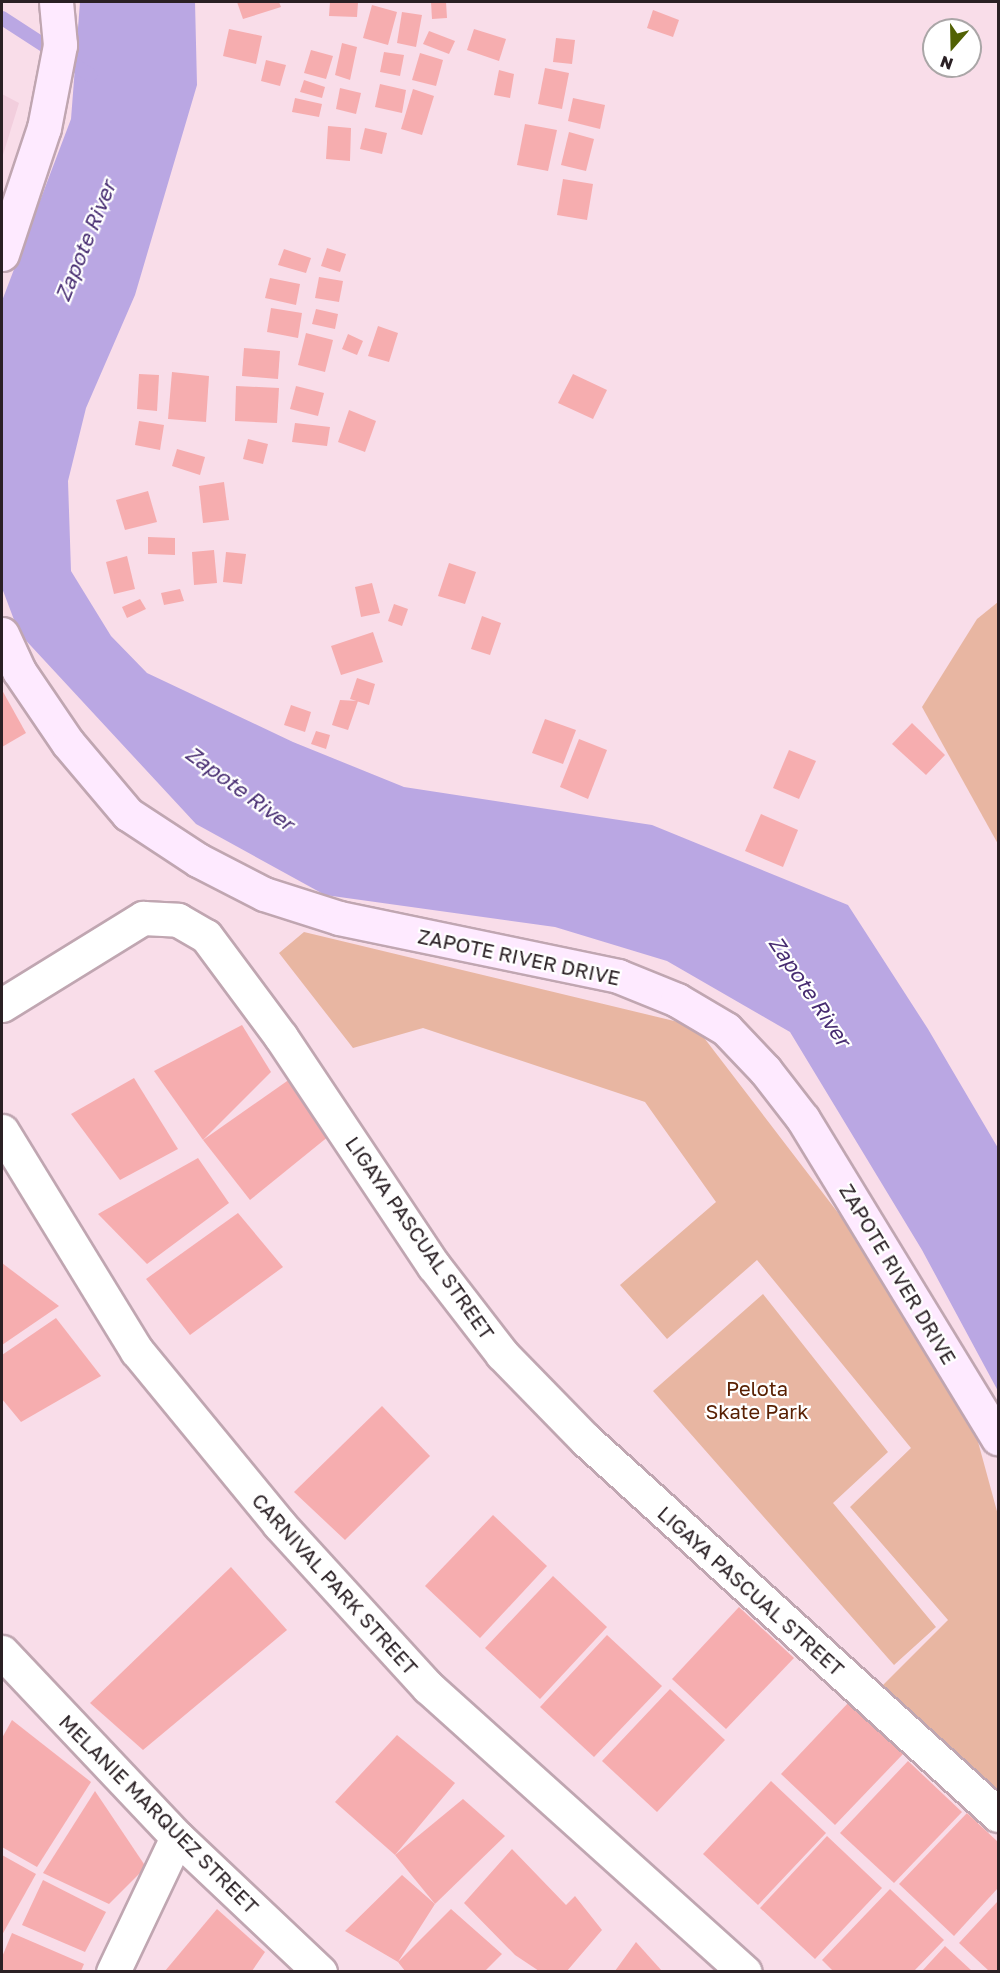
<!DOCTYPE html>
<style>
body{margin:0}
#map{position:relative;width:1000px;height:1973px;overflow:hidden;background:#f9dde9;font-family:"Golos Text",sans-serif}
div>[style]{position:absolute}
[style*='--x']{left:calc(var(--x)*1px);top:calc(var(--y)*1px);width:calc(var(--w)*1px);rotate:calc(var(--a)*1deg)}
.built>*{inset:0;background:#f2cedd}
.green>*{inset:0;background:#e8b6a2}
.water>*{inset:0;background:#baa7e3}
.stream>*{height:14px;margin:-7px;padding:0 7px;transform-origin:7px;border-radius:7px;background:#baa7e3}
.building>*{inset:0;background:#f6adaf}
.roads{filter:drop-shadow(2px 0 #c0a6b1) drop-shadow(-2px 0 #c0a6b1) drop-shadow(0 2px #c0a6b1) drop-shadow(0 -2px #c0a6b1)}
.minor>*{height:33px;margin:-16.5px;padding:0 16.5px;transform-origin:16.5px;border-radius:16.5px;background:#fff}
.tertiary>*{height:33px;margin:-16.5px;padding:0 16.5px;transform-origin:16.5px;border-radius:16.5px;background:#fff}
.secondary>*{height:33px;margin:-16.5px;padding:0 16.5px;transform-origin:16.5px;border-radius:16.5px;background:#feeaff}
span{translate:-50% -50%;white-space:nowrap;text-align:center;line-height:1.15;-webkit-text-stroke:4.5px #fff;paint-order:stroke}
.street-label{font-size:20px;color:#2a2024}
.park-label{font-size:20px;color:#592003}
.water-label{font-size:21px;color:#472c71;font-style:italic}
.frame{position:absolute;inset:0;border:3px solid #2a2024;pointer-events:none}
.north{position:absolute;left:922px;top:18px;width:60px;height:60px;box-sizing:border-box;background:#fff;border:2px solid #aaa6a7;border-radius:50%;rotate:200deg;font-size:16px;font-weight:700;line-height:24px;text-align:center;color:#2a2024}
.north::after{content:'';display:block;margin:auto;width:21px;height:27px;background:#516104;clip-path:polygon(50% 0,100% 100%,50% 72%,0 100%)}
</style>
<div id="map">
<div class="built">
<div style="clip-path:polygon(2px 94px,19px 103px,2px 158px)"></div>
</div>
<div class="green">
<div style="clip-path:polygon(998px 602px,998px 844px,922px 707px,977px 619px)"></div>
<div style="clip-path:polygon(304px 932px,695px 1026px,891px 1282px,977px 1438px,998px 1515px,998px 1793px,880px 1688px,948px 1620px,850px 1507px,911px 1448px,757px 1260px,667px 1339px,620px 1285px,716px 1202px,645px 1102px,423px 1028px,353px 1048px,279px 953px)"></div>
<div style="clip-path:polygon(763px 1294px,888px 1452px,833px 1503px,936px 1627px,894px 1665px,653px 1391px)"></div>
</div>
<div class="water">
<div style="clip-path:polygon(80px 2px,195px 2px,197px 85px,135px 295px,86px 408px,68px 481px,71px 571px,111px 636px,147px 673px,293px 742px,404px 787px,652px 825px,848px 905px,928px 1029px,998px 1148px,998px 1391px,922px 1250px,790px 1032px,667px 961px,555px 927px,325px 895px,196px 824px,19px 633px,2px 588px,2px 301px,71px 119px)"></div>
</div>
<div class="stream">
<div style="--x:2;--y:18;--w:105;--a:32.9"></div>
</div>
<div class="building">
<div style="clip-path:polygon(237px 2px,279px 2px,281px 7px,243px 19px)"></div>
<div style="clip-path:polygon(330px 2px,358px 2px,357px 17px,329px 16px)"></div>
<div style="clip-path:polygon(431px 2px,446px 2px,447px 18px,432px 19px)"></div>
<div style="clip-path:polygon(372px 5px,397px 12px,388px 45px,363px 38px)"></div>
<div style="clip-path:polygon(653px 10px,679px 20px,673px 37px,647px 28px)"></div>
<div style="clip-path:polygon(402px 12px,422px 15px,416px 47px,397px 43px)"></div>
<div style="clip-path:polygon(229px 29px,262px 36px,256px 64px,223px 56px)"></div>
<div style="clip-path:polygon(474px 29px,506px 39px,499px 61px,467px 50px)"></div>
<div style="clip-path:polygon(429px 31px,455px 41px,449px 54px,423px 44px)"></div>
<div style="clip-path:polygon(556px 38px,575px 40px,572px 64px,553px 62px)"></div>
<div style="clip-path:polygon(342px 43px,357px 47px,350px 80px,335px 75px)"></div>
<div style="clip-path:polygon(311px 50px,333px 56px,326px 79px,304px 73px)"></div>
<div style="clip-path:polygon(384px 52px,404px 55px,400px 76px,380px 72px)"></div>
<div style="clip-path:polygon(420px 53px,443px 60px,436px 86px,412px 80px)"></div>
<div style="clip-path:polygon(266px 60px,286px 65px,280px 86px,261px 81px)"></div>
<div style="clip-path:polygon(545px 68px,569px 73px,562px 109px,538px 104px)"></div>
<div style="clip-path:polygon(499px 70px,514px 74px,510px 98px,494px 95px)"></div>
<div style="clip-path:polygon(304px 80px,325px 87px,322px 98px,300px 92px)"></div>
<div style="clip-path:polygon(380px 84px,406px 90px,402px 113px,375px 107px)"></div>
<div style="clip-path:polygon(340px 88px,361px 93px,356px 114px,336px 109px)"></div>
<div style="clip-path:polygon(413px 89px,434px 96px,422px 135px,401px 129px)"></div>
<div style="clip-path:polygon(295px 98px,322px 104px,319px 117px,292px 112px)"></div>
<div style="clip-path:polygon(573px 98px,605px 105px,600px 129px,568px 121px)"></div>
<div style="clip-path:polygon(525px 124px,557px 130px,548px 171px,517px 165px)"></div>
<div style="clip-path:polygon(328px 126px,351px 128px,350px 161px,326px 159px)"></div>
<div style="clip-path:polygon(365px 128px,387px 133px,382px 154px,360px 149px)"></div>
<div style="clip-path:polygon(569px 132px,594px 139px,586px 171px,561px 165px)"></div>
<div style="clip-path:polygon(563px 179px,593px 184px,587px 220px,557px 215px)"></div>
<div style="clip-path:polygon(327px 248px,346px 254px,340px 272px,321px 266px)"></div>
<div style="clip-path:polygon(284px 249px,311px 258px,306px 273px,278px 265px)"></div>
<div style="clip-path:polygon(319px 277px,343px 281px,339px 302px,315px 298px)"></div>
<div style="clip-path:polygon(270px 278px,300px 284px,296px 305px,265px 298px)"></div>
<div style="clip-path:polygon(271px 308px,302px 313px,298px 338px,267px 332px)"></div>
<div style="clip-path:polygon(316px 309px,338px 314px,335px 329px,312px 324px)"></div>
<div style="clip-path:polygon(378px 326px,398px 333px,389px 362px,368px 356px)"></div>
<div style="clip-path:polygon(306px 333px,333px 340px,325px 372px,298px 365px)"></div>
<div style="clip-path:polygon(348px 334px,363px 341px,357px 355px,342px 349px)"></div>
<div style="clip-path:polygon(244px 348px,280px 351px,278px 379px,242px 376px)"></div>
<div style="clip-path:polygon(172px 372px,209px 376px,206px 422px,168px 419px)"></div>
<div style="clip-path:polygon(139px 374px,159px 375px,157px 411px,137px 409px)"></div>
<div style="clip-path:polygon(573px 374px,607px 390px,593px 419px,558px 403px)"></div>
<div style="clip-path:polygon(236px 386px,279px 388px,277px 423px,235px 421px)"></div>
<div style="clip-path:polygon(296px 386px,324px 393px,318px 416px,290px 409px)"></div>
<div style="clip-path:polygon(349px 410px,376px 421px,365px 452px,338px 442px)"></div>
<div style="clip-path:polygon(139px 421px,164px 425px,160px 450px,135px 445px)"></div>
<div style="clip-path:polygon(295px 423px,330px 427px,327px 446px,292px 442px)"></div>
<div style="clip-path:polygon(248px 439px,268px 444px,263px 464px,243px 459px)"></div>
<div style="clip-path:polygon(177px 449px,205px 457px,200px 475px,172px 466px)"></div>
<div style="clip-path:polygon(224px 482px,229px 520px,203px 523px,199px 486px)"></div>
<div style="clip-path:polygon(148px 491px,157px 522px,125px 530px,116px 500px)"></div>
<div style="clip-path:polygon(148px 537px,175px 538px,175px 555px,148px 554px)"></div>
<div style="clip-path:polygon(214px 550px,217px 583px,194px 585px,192px 552px)"></div>
<div style="clip-path:polygon(226px 552px,246px 554px,242px 584px,223px 582px)"></div>
<div style="clip-path:polygon(127px 556px,135px 589px,114px 594px,106px 562px)"></div>
<div style="clip-path:polygon(449px 563px,476px 572px,465px 604px,438px 596px)"></div>
<div style="clip-path:polygon(372px 583px,380px 613px,361px 617px,355px 587px)"></div>
<div style="clip-path:polygon(180px 589px,184px 601px,164px 605px,161px 593px)"></div>
<div style="clip-path:polygon(140px 599px,146px 609px,127px 618px,122px 607px)"></div>
<div style="clip-path:polygon(394px 604px,408px 609px,402px 626px,388px 621px)"></div>
<div style="clip-path:polygon(482px 616px,501px 623px,490px 655px,471px 649px)"></div>
<div style="clip-path:polygon(373px 632px,383px 662px,341px 675px,331px 646px)"></div>
<div style="clip-path:polygon(357px 678px,375px 684px,369px 705px,350px 699px)"></div>
<div style="clip-path:polygon(2px 690px,26px 733px,2px 747px)"></div>
<div style="clip-path:polygon(340px 700px,358px 701px,348px 730px,332px 725px)"></div>
<div style="clip-path:polygon(291px 705px,311px 712px,305px 732px,284px 725px)"></div>
<div style="clip-path:polygon(545px 719px,576px 730px,563px 764px,532px 753px)"></div>
<div style="clip-path:polygon(912px 723px,945px 755px,926px 775px,892px 744px)"></div>
<div style="clip-path:polygon(316px 731px,330px 735px,326px 749px,311px 744px)"></div>
<div style="clip-path:polygon(579px 739px,607px 750px,588px 799px,560px 787px)"></div>
<div style="clip-path:polygon(789px 750px,816px 761px,799px 799px,773px 788px)"></div>
<div style="clip-path:polygon(761px 814px,798px 830px,783px 867px,745px 851px)"></div>
<div style="clip-path:polygon(242px 1025px,271px 1072px,203px 1140px,154px 1071px)"></div>
<div style="clip-path:polygon(134px 1078px,178px 1149px,120px 1180px,71px 1114px)"></div>
<div style="clip-path:polygon(290px 1079px,329px 1136px,250px 1200px,203px 1140px)"></div>
<div style="clip-path:polygon(198px 1158px,229px 1203px,147px 1264px,98px 1214px)"></div>
<div style="clip-path:polygon(238px 1213px,283px 1267px,190px 1335px,146px 1279px)"></div>
<div style="clip-path:polygon(2px 1263px,59px 1306px,2px 1345px)"></div>
<div style="clip-path:polygon(56px 1318px,101px 1376px,21px 1422px,2px 1399px,2px 1355px)"></div>
<div style="clip-path:polygon(382px 1406px,430px 1456px,345px 1540px,294px 1492px)"></div>
<div style="clip-path:polygon(493px 1515px,547px 1566px,480px 1638px,425px 1586px)"></div>
<div style="clip-path:polygon(231px 1567px,287px 1630px,143px 1750px,90px 1703px)"></div>
<div style="clip-path:polygon(553px 1576px,607px 1627px,540px 1699px,485px 1648px)"></div>
<div style="clip-path:polygon(739px 1607px,794px 1658px,726px 1729px,672px 1679px)"></div>
<div style="clip-path:polygon(607px 1635px,662px 1686px,594px 1757px,540px 1707px)"></div>
<div style="clip-path:polygon(670px 1689px,725px 1740px,657px 1812px,602px 1761px)"></div>
<div style="clip-path:polygon(849px 1702px,904px 1753px,835px 1825px,781px 1774px)"></div>
<div style="clip-path:polygon(12px 1720px,91px 1782px,37px 1867px,2px 1847px,2px 1738px)"></div>
<div style="clip-path:polygon(397px 1735px,455px 1783px,395px 1855px,335px 1802px)"></div>
<div style="clip-path:polygon(908px 1761px,962px 1812px,894px 1883px,840px 1833px)"></div>
<div style="clip-path:polygon(771px 1781px,826px 1833px,758px 1905px,703px 1854px)"></div>
<div style="clip-path:polygon(95px 1791px,146px 1867px,109px 1904px,43px 1873px)"></div>
<div style="clip-path:polygon(463px 1799px,505px 1836px,435px 1904px,395px 1855px)"></div>
<div style="clip-path:polygon(967px 1813px,998px 1842px,998px 1888px,954px 1936px,899px 1884px)"></div>
<div style="clip-path:polygon(827px 1836px,882px 1888px,815px 1959px,760px 1908px)"></div>
<div style="clip-path:polygon(512px 1849px,566px 1905px,575px 1896px,602px 1930px,567px 1971px,539px 1971px,515px 1955px,464px 1903px)"></div>
<div style="clip-path:polygon(2px 1855px,36px 1874px,2px 1935px)"></div>
<div style="clip-path:polygon(402px 1875px,435px 1904px,398px 1962px,451px 1909px,502px 1954px,485px 1971px,405px 1971px,398px 1962px,345px 1931px)"></div>
<div style="clip-path:polygon(43px 1880px,106px 1912px,85px 1952px,22px 1925px)"></div>
<div style="clip-path:polygon(890px 1889px,944px 1940px,914px 1971px,833px 1971px,822px 1960px)"></div>
<div style="clip-path:polygon(998px 1901px,998px 1971px,989px 1971px,959px 1943px)"></div>
<div style="clip-path:polygon(217px 1909px,265px 1952px,252px 1971px,165px 1971px)"></div>
<div style="clip-path:polygon(12px 1933px,84px 1964px,81px 1971px,2px 1971px,2px 1957px)"></div>
<div style="clip-path:polygon(636px 1942px,662px 1971px,615px 1971px)"></div>
<div style="clip-path:polygon(945px 1946px,972px 1971px,922px 1971px)"></div>
</div>
<div class="roads">
<div class="minor">
<div style="--x:2;--y:1005;--w:166;--a:-31.7"></div>
<div style="--x:143;--y:918;--w:35;--a:3"></div>
<div style="--x:178;--y:920;--w:32;--a:30"></div>
<div style="--x:206;--y:936;--w:126;--a:53.4"></div>
<div style="--x:281;--y:1037;--w:275;--a:56.3"></div>
<div style="--x:434;--y:1266;--w:111;--a:52.3"></div>
<div style="--x:502;--y:1354;--w:120;--a:45.7"></div>
<div style="--x:586;--y:1440;--w:557;--a:42.31"></div>
<div style="--x:2;--y:1652;--w:255;--a:46.6"></div>
<div style="--x:177;--y:1837;--w:197;--a:43.4"></div>
<div style="--x:113;--y:1972;--w:149;--a:-64.6"></div>
</div>
<div class="tertiary">
<div style="--x:2;--y:1131;--w:258;--a:58.5"></div>
<div style="--x:137;--y:1351;--w:224;--a:50.6"></div>
<div style="--x:279;--y:1524;--w:221;--a:47.6"></div>
<div style="--x:428;--y:1687;--w:426;--a:42"></div>
</div>
<div class="secondary">
<div style="--x:2;--y:254;--w:133;--a:-71.6"></div>
<div style="--x:44;--y:128;--w:85;--a:-79.1"></div>
<div style="--x:60;--y:45;--w:43;--a:-95.3"></div>
<div style="--x:2;--y:634;--w:41;--a:65.3"></div>
<div style="--x:19;--y:671;--w:87;--a:55.8"></div>
<div style="--x:68;--y:743;--w:93;--a:49.8"></div>
<div style="--x:128;--y:814;--w:84;--a:33.3"></div>
<div style="--x:198;--y:860;--w:74;--a:27.3"></div>
<div style="--x:264;--y:894;--w:79;--a:17.7"></div>
<div style="--x:339;--y:918;--w:285;--a:11.7"></div>
<div style="--x:618;--y:976;--w:64;--a:22.1"></div>
<div style="--x:677;--y:1000;--w:57;--a:30.6"></div>
<div style="--x:726;--y:1029;--w:57;--a:46.4"></div>
<div style="--x:765;--y:1070;--w:62;--a:52.2"></div>
<div style="--x:803;--y:1119;--w:374;--a:58.6"></div>
</div>
</div>
<div class="street-label">
<span style="left:519px;top:957px;rotate:12deg">ZAPOTE RIVER DRIVE</span>
<span style="left:420px;top:1238px;rotate:55deg">LIGAYA PASCUAL STREET</span>
<span style="left:898px;top:1274px;rotate:59deg">ZAPOTE RIVER DRIVE</span>
<span style="left:335px;top:1584px;rotate:48deg">CARNIVAL PARK STREET</span>
<span style="left:751px;top:1591px;rotate:42deg">LIGAYA PASCUAL STREET</span>
<span style="left:159px;top:1814px;rotate:45deg">MELANIE MARQUEZ STREET</span>
</div>
<div class="park-label">
<span style="left:757px;top:1400px">Pelota<br>Skate Park</span>
</div>
<div class="water-label">
<span style="left:85px;top:241px;rotate:-68deg">Zapote River</span>
<span style="left:240px;top:788px;rotate:36deg">Zapote River</span>
<span style="left:810px;top:991px;rotate:56deg">Zapote River</span>
</div>
<div class="frame"></div>
<div class="north">N</div>
</div>
